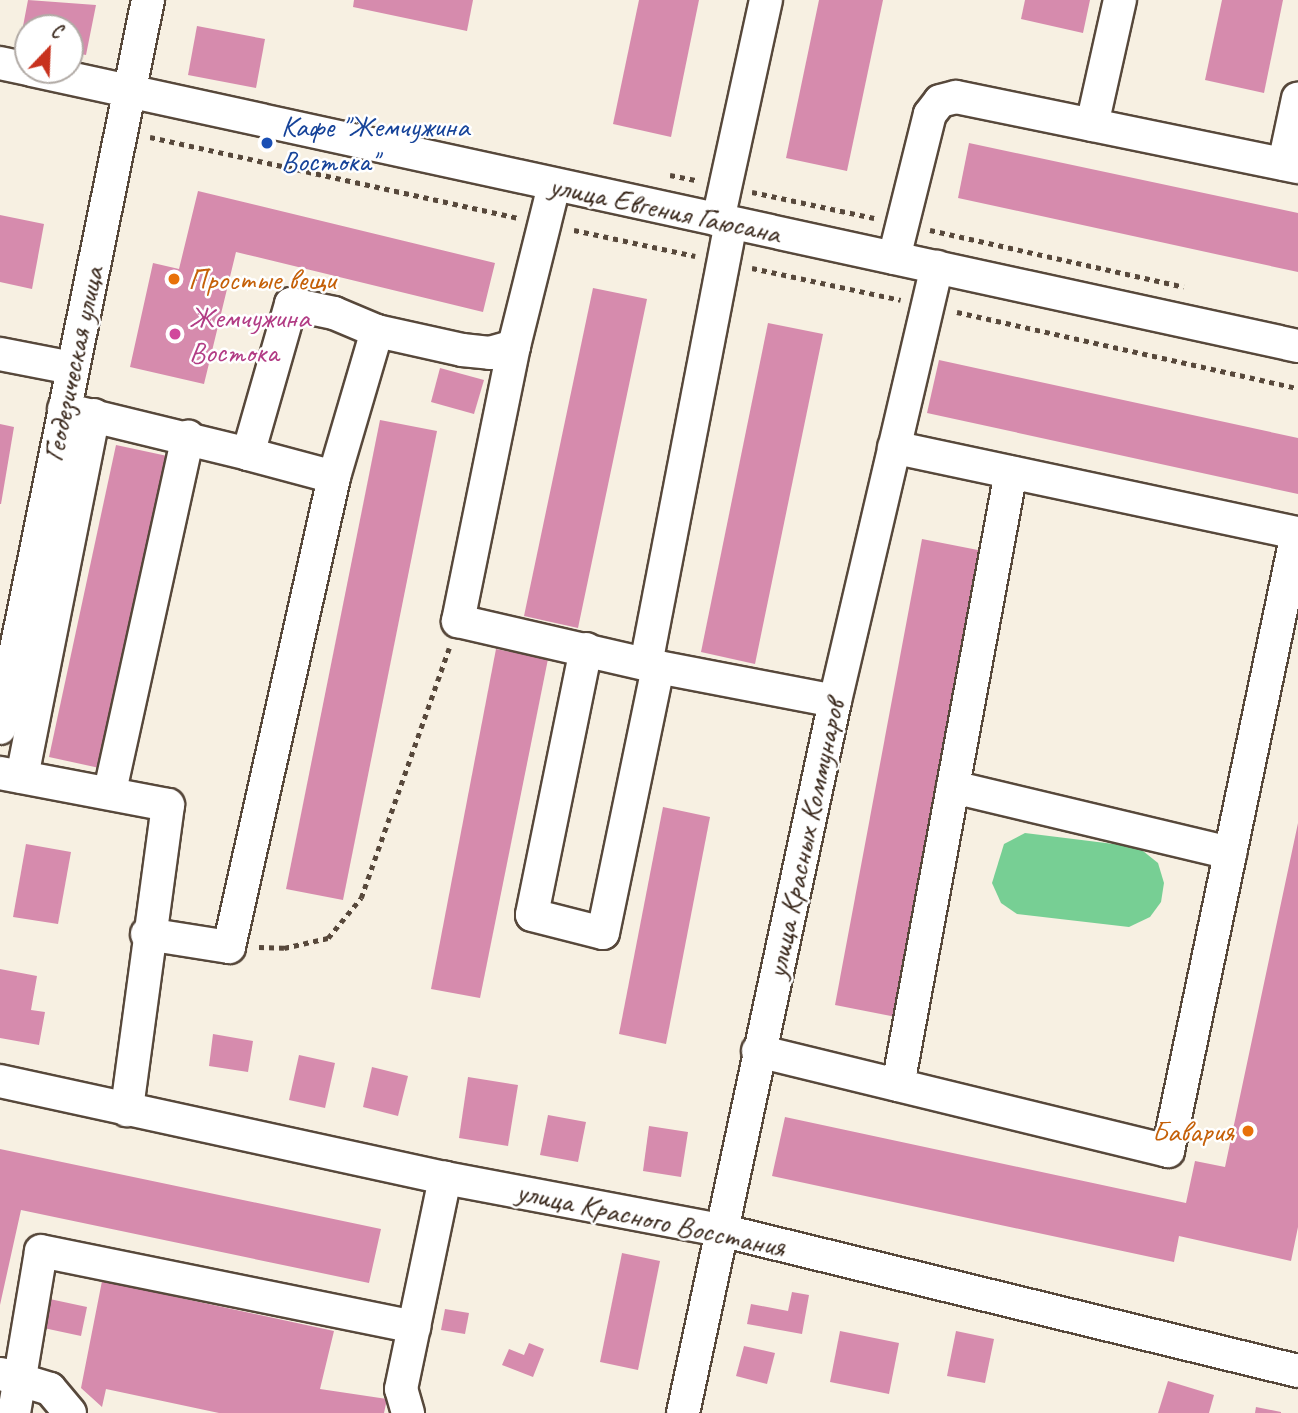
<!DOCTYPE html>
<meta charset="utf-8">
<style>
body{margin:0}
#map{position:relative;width:1298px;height:1413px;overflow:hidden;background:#f7f0e2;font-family:Caveat,sans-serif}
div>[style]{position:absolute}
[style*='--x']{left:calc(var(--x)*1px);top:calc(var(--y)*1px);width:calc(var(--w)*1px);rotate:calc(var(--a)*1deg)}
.green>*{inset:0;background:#77cf94}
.building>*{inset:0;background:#d68bad}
.path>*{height:4.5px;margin-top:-2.25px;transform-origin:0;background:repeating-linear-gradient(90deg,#57483b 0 5px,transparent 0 10px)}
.roads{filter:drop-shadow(2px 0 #57483b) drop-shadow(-2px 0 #57483b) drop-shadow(0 2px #57483b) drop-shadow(0 -2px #57483b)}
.minor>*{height:32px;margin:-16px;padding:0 16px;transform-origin:16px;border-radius:16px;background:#fff}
.dots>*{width:19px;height:19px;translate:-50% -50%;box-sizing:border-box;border:4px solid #fff;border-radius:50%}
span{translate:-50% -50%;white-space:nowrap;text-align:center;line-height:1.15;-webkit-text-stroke:5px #fff;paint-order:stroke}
.transit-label{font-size:30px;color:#164399}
.left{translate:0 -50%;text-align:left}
.street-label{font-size:30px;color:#3b2a1e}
.food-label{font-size:30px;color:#c56008}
.right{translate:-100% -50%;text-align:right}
.hotel-label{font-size:30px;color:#b23c85}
.north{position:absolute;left:14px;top:14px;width:70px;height:70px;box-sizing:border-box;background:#fff;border:2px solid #b1aaa5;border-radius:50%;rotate:23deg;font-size:19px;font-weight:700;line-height:28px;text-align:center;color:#3b2a1e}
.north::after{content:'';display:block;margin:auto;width:24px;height:32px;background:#c8321e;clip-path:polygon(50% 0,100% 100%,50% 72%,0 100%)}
</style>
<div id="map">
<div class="green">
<div style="clip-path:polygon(1025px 833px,1138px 847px,1158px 863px,1164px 883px,1161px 902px,1150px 917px,1129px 927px,1017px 914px,1001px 903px,992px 883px,1004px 844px)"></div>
</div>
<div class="building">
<div style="clip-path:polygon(28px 0,96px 5px,86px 55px,70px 52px,70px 28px,28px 28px,28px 44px,20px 42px)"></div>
<div style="clip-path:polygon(354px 0,473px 0,467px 31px,353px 7px)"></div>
<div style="clip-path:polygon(639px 0,699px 0,671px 137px,613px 124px)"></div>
<div style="clip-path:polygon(819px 0,883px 0,847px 171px,786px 158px)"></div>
<div style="clip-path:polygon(1025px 0,1090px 0,1083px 33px,1021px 19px)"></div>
<div style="clip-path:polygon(1222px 0,1283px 0,1264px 93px,1205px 80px)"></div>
<div style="clip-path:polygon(197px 26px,265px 39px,256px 88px,188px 75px)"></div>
<div style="clip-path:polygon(969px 143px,1298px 213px,1298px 272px,958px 198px)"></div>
<div style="clip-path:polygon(198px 191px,495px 263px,483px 312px,236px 252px,204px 384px,130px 367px,153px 263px,179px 269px)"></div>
<div style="clip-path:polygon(0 215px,44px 224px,32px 289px,0 282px)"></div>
<div style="clip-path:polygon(593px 288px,647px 299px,578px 628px,524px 616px)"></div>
<div style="clip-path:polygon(768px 323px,823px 334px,755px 664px,701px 652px)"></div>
<div style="clip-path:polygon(939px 360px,1298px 438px,1298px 494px,927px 413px)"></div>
<div style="clip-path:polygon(440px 368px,484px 380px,474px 414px,431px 402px)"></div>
<div style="clip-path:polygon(380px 420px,437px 431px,343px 900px,286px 889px)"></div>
<div style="clip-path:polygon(0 424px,14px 427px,1px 504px,0 504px)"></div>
<div style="clip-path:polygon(116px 445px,172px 457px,104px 769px,49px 757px)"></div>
<div style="clip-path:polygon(922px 539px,983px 551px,896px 1017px,835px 1005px)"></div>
<div style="clip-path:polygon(496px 649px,548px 659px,480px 998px,431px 989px)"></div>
<div style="clip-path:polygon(663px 807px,710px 817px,666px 1044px,619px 1034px)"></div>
<div style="clip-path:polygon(1298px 823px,1298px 1227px,1291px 1261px,1179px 1236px,1174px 1262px,772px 1176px,785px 1117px,1186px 1203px,1195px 1161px,1225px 1167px)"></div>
<div style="clip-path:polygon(26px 844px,71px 852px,58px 924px,13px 917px)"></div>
<div style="clip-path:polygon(0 969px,37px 976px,31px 1010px,45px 1012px,39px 1045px,0 1038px)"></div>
<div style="clip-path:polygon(213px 1034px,253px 1041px,248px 1072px,209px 1066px)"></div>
<div style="clip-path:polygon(299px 1055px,335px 1063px,325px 1108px,289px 1100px)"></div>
<div style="clip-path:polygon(372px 1067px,408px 1076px,398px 1116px,363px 1107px)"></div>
<div style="clip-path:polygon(468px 1077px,518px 1085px,508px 1146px,459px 1138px)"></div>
<div style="clip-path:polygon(548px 1115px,586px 1122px,578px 1162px,540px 1155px)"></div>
<div style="clip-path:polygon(649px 1126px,688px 1132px,681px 1177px,643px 1171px)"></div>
<div style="clip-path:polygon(0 1149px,381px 1229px,369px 1283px,21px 1210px,0 1305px)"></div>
<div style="clip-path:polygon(622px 1253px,660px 1261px,638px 1370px,600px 1362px)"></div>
<div style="clip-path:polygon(102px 1281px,334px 1331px,320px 1389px,387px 1399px,384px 1413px,219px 1413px,106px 1389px,102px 1407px,81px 1388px)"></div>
<div style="clip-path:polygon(792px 1292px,809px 1295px,802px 1334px,747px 1324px,751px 1304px,788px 1311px)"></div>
<div style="clip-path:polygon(45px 1298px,87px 1307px,81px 1336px,39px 1327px)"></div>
<div style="clip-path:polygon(445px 1309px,469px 1313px,465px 1334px,441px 1330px)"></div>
<div style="clip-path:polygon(840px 1331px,899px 1343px,889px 1394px,830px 1382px)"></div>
<div style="clip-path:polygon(956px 1331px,994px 1339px,985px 1383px,947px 1376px)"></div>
<div style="clip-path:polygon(529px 1343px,544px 1349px,533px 1377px,502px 1365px,509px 1349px,524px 1355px)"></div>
<div style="clip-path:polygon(744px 1346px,775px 1353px,767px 1384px,736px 1376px)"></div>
<div style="clip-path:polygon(1168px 1381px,1214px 1395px,1209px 1413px,1158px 1413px)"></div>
<div style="clip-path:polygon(1256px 1407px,1281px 1412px,1281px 1413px,1255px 1413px)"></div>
</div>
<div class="path">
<div style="--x:150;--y:137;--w:376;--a:12.4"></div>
<div style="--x:670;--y:175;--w:26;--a:11"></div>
<div style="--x:752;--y:192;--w:125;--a:12"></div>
<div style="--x:574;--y:230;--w:124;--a:12.1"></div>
<div style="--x:930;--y:230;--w:260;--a:12.6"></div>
<div style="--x:752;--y:268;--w:152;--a:12.1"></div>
<div style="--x:957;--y:312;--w:349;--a:12.6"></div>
<div style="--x:259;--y:947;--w:25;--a:2"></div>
<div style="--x:284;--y:948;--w:45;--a:-12.8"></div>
<div style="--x:328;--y:938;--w:52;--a:-50.5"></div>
<div style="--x:361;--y:898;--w:265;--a:-70.6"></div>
</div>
<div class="roads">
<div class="minor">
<div style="--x:0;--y:63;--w:29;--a:12"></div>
<div style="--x:32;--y:70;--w:1296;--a:12.3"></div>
<div style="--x:1092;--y:125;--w:128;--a:-77.4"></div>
<div style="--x:1284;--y:164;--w:67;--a:-78"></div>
<div style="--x:718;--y:220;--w:225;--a:-77.7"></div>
<div style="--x:894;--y:258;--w:148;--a:-76"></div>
<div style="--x:930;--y:114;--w:16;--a:-52"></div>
<div style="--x:940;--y:101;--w:16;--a:-14"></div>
<div style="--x:956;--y:97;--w:349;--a:11.6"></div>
<div style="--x:514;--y:346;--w:281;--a:101.5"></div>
<div style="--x:458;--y:621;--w:205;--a:13"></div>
<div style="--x:658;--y:667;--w:180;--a:10.9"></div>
<div style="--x:0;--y:354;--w:73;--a:11"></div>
<div style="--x:64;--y:409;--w:189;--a:13.7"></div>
<div style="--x:248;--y:454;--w:156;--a:-74"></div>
<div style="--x:291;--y:304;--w:44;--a:11.8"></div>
<div style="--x:334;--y:313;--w:47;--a:22.7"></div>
<div style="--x:377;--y:331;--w:87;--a:12.6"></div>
<div style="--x:462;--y:350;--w:28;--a:6"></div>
<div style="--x:490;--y:353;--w:25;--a:-16"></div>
<div style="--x:514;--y:346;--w:166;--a:-76"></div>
<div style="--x:248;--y:454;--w:89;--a:15"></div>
<div style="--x:586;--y:649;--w:271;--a:101.5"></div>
<div style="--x:532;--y:915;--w:73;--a:14.2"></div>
<div style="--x:603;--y:933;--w:272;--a:-78.3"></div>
<div style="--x:646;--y:664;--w:449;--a:-79.1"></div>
<div style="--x:0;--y:728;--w:743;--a:-78.51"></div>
<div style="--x:0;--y:773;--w:171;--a:10.8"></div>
<div style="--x:168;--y:805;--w:308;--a:97.7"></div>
<div style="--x:22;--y:777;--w:369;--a:-78.8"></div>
<div style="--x:953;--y:787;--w:285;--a:13.4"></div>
<div style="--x:110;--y:791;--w:363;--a:-77.6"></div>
<div style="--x:147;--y:934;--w:83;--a:9"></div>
<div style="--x:229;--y:947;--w:482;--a:-77.4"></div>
<div style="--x:334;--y:477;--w:152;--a:-73.6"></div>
<div style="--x:758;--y:1051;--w:422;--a:13.7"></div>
<div style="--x:1168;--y:1151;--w:631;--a:-78.21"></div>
<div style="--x:1297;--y:533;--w:412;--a:-168"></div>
<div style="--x:0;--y:1081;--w:455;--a:12.3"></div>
<div style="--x:445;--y:1178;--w:280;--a:10.7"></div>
<div style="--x:720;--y:1230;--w:595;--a:13.71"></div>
<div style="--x:898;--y:1085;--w:623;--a:-79.56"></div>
<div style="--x:1;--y:1374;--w:51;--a:17"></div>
<div style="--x:50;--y:1389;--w:31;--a:50"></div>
<div style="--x:14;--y:1413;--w:164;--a:-80.5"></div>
<div style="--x:41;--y:1251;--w:381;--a:11.5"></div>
<div style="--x:408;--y:1413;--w:25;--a:-106"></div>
<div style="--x:401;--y:1389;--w:216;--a:-78.2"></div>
<div style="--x:683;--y:1413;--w:728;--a:-77.95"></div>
<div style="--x:835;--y:701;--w:446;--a:-76.8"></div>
</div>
</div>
<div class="dots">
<div style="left:267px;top:143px;background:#1a4fb4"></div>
<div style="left:174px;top:279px;background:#e8710a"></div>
<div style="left:175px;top:334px;background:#d1479c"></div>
<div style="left:1248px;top:1131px;background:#e8710a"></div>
</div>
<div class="transit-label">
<span class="left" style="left:281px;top:143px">Кафе "Жемчужина<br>Востока"</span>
</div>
<div class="street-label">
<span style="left:665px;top:209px;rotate:12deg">улица Евгения Гаюсана</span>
<span style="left:73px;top:364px;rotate:-78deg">Геодезическая улица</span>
<span style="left:805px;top:839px;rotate:-78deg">улица Красных Коммунаров</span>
<span style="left:651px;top:1219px;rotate:12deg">улица Красного Восстания</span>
</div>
<div class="food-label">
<span class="left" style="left:188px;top:279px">Простые вещи</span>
<span class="right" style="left:1234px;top:1131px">Бавария</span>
</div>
<div class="hotel-label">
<span class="left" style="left:189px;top:334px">Жемчужина<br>Востока</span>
</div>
<div class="north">С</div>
</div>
